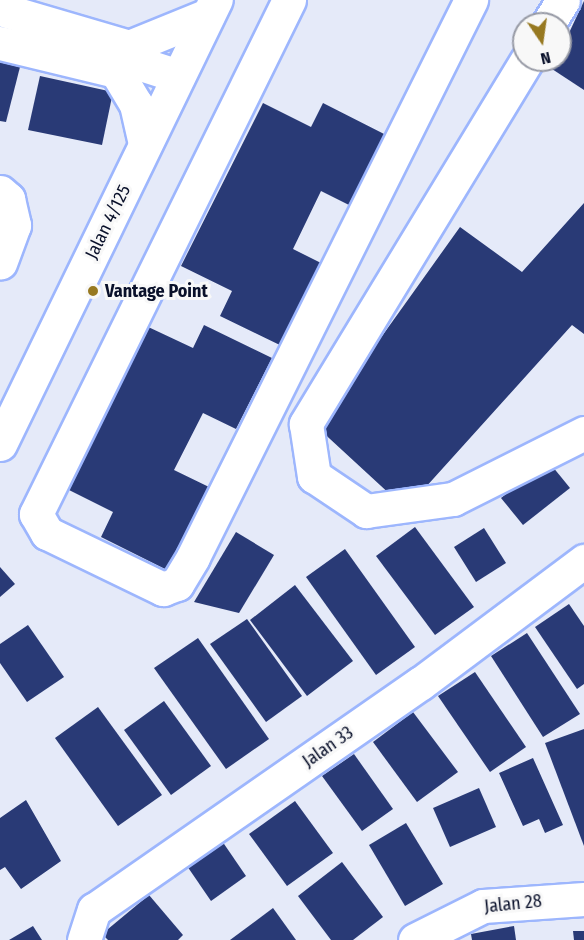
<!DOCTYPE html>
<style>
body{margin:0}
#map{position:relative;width:584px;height:940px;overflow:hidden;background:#e5eaf9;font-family:"Fira Sans Condensed",sans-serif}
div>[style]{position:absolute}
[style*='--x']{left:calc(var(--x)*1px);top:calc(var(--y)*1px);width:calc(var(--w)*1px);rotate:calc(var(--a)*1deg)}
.building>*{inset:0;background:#293a76}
.roads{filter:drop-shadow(2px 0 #9db6fd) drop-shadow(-2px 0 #9db6fd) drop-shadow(0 2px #9db6fd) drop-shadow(0 -2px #9db6fd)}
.minor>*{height:33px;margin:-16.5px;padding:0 16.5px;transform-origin:16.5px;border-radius:16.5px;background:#fff}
.dots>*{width:16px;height:16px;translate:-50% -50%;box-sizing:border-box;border:3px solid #f8f8f8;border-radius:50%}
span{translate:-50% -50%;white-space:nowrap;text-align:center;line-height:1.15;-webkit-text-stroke:6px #f8f8f8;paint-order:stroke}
.street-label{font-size:18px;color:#09102a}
.poi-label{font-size:18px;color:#09102a;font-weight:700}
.left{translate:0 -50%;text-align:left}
.north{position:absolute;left:512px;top:12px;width:60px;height:60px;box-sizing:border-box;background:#f8f8f8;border:2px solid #989ba6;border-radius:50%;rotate:167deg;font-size:16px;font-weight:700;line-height:24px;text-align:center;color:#09102a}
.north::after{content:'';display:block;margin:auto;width:21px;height:27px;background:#977921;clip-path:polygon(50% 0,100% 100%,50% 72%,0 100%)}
</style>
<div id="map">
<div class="building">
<div style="clip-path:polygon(584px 1px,584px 90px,552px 69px)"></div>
<div style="clip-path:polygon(0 58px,21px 63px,6px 122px,0 121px)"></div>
<div style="clip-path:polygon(40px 76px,113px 92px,102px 145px,28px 130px)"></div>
<div style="clip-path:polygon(263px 103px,311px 127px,323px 103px,390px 137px,355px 208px,321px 191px,293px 249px,327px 266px,286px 348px,220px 316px,232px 291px,181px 266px)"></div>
<div style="clip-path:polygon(584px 203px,584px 334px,572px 325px,406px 509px,317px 427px,460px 227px,522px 272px)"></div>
<div style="clip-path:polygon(144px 325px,193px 348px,204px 325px,272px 358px,236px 429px,203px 413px,174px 470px,209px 487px,167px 570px,101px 537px,113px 512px,63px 487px)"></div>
<div style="clip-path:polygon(548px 461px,570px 488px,523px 525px,501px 498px)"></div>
<div style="clip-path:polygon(415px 527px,474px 607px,435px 635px,376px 556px)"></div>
<div style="clip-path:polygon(484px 528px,506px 563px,476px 582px,454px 547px)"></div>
<div style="clip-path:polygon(236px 532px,274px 555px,239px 613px,194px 602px)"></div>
<div style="clip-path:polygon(345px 549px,415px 647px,376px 675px,306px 577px)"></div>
<div style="clip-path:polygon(0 567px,15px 584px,0 597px)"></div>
<div style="clip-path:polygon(295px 585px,353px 661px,307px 696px,250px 620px)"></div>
<div style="clip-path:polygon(569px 604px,584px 626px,584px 684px,577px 689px,535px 627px)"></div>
<div style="clip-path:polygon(247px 619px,302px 696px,266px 722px,210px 644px)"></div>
<div style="clip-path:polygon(28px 625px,64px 677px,27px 702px,0 663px,0 644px)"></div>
<div style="clip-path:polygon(527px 633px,580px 714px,543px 737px,491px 656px)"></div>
<div style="clip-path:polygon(198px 638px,269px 739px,226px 769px,154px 668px)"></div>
<div style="clip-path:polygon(475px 672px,526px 747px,490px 772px,438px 696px)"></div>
<div style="clip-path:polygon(164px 701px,211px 766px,171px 795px,124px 730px)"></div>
<div style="clip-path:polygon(98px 707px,162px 795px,118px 826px,55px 738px)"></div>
<div style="clip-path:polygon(413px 712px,458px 772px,417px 802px,373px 742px)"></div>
<div style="clip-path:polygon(584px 729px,584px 846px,545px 743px)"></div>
<div style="clip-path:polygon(354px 754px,393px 809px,362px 831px,322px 776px)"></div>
<div style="clip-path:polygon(533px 758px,563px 825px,545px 833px,539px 819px,523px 826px,499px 773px)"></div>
<div style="clip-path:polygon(479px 788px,496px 827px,450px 847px,433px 808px)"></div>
<div style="clip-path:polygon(26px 800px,61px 861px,21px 889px,5px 867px,0 870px,0 818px)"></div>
<div style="clip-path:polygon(295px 801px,333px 853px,287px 886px,249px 834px)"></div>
<div style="clip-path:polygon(406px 823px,443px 884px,405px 906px,369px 845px)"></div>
<div style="clip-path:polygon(222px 841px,246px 876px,211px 901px,187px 866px)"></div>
<div style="clip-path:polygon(342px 862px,383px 917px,353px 940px,331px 940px,298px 896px)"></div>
<div style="clip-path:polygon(149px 895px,183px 935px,178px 940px,108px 940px,102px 934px)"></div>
<div style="clip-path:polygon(273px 908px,296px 940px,230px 940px)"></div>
<div style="clip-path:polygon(33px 926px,42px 940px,9px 940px)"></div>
<div style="clip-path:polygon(514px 926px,516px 940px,472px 940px,471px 934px)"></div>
<div style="clip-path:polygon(573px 931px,584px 931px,584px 940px,574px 940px)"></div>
</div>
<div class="roads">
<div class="minor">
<div style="--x:289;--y:0;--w:573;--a:116.21"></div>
<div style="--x:36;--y:514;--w:22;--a:60"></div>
<div style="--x:47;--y:533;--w:129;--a:25.8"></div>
<div style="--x:163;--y:589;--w:15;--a:-20"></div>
<div style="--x:177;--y:584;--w:31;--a:-59"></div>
<div style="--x:193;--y:557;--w:623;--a:-63.48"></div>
<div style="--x:0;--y:9;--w:134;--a:16.4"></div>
<div style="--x:129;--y:47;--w:21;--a:55"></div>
<div style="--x:548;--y:24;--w:28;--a:-58"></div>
<div style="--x:0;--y:43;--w:119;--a:13.6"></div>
<div style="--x:116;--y:71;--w:26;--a:-16"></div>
<div style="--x:141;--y:64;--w:39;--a:18"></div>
<div style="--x:129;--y:47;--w:85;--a:-22.1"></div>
<div style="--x:527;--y:60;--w:426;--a:121.3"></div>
<div style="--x:306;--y:424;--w:53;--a:81.3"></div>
<div style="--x:314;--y:476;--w:63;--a:33.9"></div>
<div style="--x:366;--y:511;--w:88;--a:-7.9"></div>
<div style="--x:453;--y:499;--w:147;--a:-26.7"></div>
<div style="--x:116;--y:71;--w:39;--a:59"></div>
<div style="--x:136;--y:104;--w:41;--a:77.3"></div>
<div style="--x:0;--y:192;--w:11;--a:41"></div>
<div style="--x:8;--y:199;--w:27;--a:77"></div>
<div style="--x:14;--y:225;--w:40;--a:110.2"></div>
<div style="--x:0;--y:444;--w:494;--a:-64.1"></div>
<div style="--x:84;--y:940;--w:32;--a:-72"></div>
<div style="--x:94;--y:910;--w:398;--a:-34.8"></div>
<div style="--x:421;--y:683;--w:204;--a:-36.8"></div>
<div style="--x:415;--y:940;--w:76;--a:-26.6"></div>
<div style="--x:483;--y:906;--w:101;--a:-4"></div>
</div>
</div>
<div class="dots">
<div style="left:93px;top:291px;background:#977921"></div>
</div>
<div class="street-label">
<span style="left:108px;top:222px;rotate:-64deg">Jalan 4/125</span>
<span style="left:328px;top:747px;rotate:-35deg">Jalan 33</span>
<span style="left:513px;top:904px;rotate:-6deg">Jalan 28</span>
</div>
<div class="poi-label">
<span class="left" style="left:105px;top:291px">Vantage Point</span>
</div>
<div class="north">N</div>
</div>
